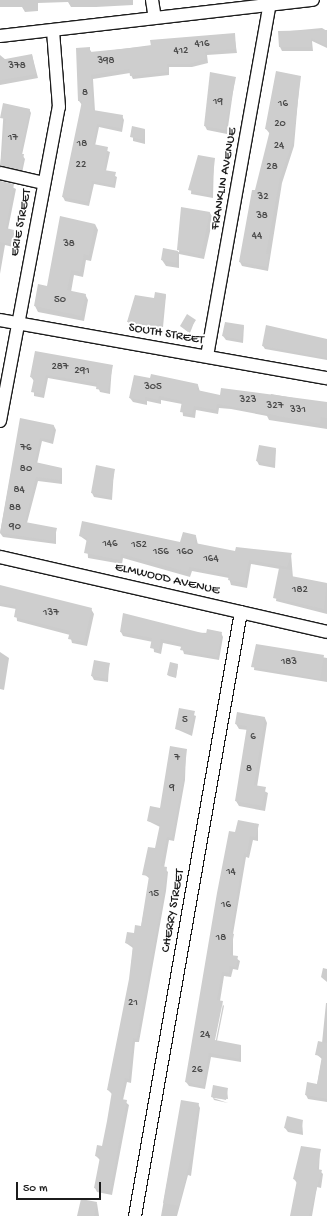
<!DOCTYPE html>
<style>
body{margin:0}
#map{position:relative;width:327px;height:1216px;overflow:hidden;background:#fff;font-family:"Gochi Hand",sans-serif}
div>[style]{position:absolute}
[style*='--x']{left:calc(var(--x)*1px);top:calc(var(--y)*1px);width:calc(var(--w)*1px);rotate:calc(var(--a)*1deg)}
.shadow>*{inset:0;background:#0003}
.building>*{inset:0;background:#cecece}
.roads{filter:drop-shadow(1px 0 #1c1c1c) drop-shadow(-1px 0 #1c1c1c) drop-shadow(0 1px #1c1c1c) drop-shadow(0 -1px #1c1c1c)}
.minor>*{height:12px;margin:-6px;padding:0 6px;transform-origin:6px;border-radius:6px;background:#fff}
span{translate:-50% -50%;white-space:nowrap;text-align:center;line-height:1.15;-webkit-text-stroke:4px #fff;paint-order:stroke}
.number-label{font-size:11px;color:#484848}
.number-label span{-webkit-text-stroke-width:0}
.street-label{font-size:13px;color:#1c1c1c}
.scale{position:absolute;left:16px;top:1182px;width:85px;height:18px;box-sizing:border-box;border:2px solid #1c1c1c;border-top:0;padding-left:5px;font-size:12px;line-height:14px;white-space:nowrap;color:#1c1c1c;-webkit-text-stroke:3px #fff;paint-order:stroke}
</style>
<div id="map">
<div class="shadow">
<div style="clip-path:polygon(0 0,133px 0,133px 5px,96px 7px,71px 7px,68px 2px,38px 3px,38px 11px,25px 12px,22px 7px,0 7px)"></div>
<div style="clip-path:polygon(322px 28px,327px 31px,327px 48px,312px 41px,313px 51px,282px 51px,280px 47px,279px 32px)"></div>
<div style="clip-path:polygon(234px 34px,237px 53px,207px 55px,208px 63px,192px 67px,169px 67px,169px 75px,133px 79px,130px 73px,93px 79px,95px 111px,122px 116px,124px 120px,122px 132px,99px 127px,95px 146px,110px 152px,106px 171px,117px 177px,115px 188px,94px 184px,89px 206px,65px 201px,63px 197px,82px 105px,79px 101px,77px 49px,89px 48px,92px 53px)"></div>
<div style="clip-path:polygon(0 55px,6px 60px,32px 55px,38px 78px,0 85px)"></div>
<div style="clip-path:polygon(300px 77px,294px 146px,282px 183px,268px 271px,242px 266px,240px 262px,270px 134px,266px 129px)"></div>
<div style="clip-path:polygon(235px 78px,227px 134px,207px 130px,205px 126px)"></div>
<div style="clip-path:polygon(4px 105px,29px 109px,31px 113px,22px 155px,25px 159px,22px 173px,0 170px)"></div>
<div style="clip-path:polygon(133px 127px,145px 130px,145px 144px,133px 141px)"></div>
<div style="clip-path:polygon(214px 159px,213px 198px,191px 194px,192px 176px)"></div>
<div style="clip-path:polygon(0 181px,16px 189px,8px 229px,16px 234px,13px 247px,5px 245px,0 274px)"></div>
<div style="clip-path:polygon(182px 208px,210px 213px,213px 218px,204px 259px,179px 254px,179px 268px,166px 266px,162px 260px,164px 250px,179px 252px)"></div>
<div style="clip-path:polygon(95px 224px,98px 230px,91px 261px,86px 260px,83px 277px,74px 275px,71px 292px,85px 294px,88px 300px,84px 321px,38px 312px,35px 306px)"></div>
<div style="clip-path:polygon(166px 295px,163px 327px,130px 325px,128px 322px,154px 299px)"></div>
<div style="clip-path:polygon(195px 320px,190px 333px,181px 326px)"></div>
<div style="clip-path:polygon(244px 326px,243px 343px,226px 340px,223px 336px)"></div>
<div style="clip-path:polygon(327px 340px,327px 360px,265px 349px,263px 346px)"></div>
<div style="clip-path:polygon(36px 352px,112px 366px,110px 394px,100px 392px,98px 387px,48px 378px,44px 398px,34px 396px,34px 381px,31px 377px)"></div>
<div style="clip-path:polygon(198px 385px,200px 392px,221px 396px,270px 397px,271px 394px,327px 404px,327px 429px,269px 420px,267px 416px,231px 409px,219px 408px,218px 414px,196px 410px,195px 418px,183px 416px,182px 404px,161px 400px,161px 404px,147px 401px,147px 405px,133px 402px,130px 398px)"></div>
<div style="clip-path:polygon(21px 419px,54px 426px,56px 430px,53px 444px,42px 441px,37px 464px,62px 469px,62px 484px,38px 481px,27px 523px,56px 529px,56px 544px,3px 537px,0 533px)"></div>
<div style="clip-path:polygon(276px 449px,275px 468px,259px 465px,257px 461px)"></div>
<div style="clip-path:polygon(114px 470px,112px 500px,94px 497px,92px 493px)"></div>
<div style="clip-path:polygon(80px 536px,181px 543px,196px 536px,198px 545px,236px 552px,291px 554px,293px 578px,327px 584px,327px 614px,276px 601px,280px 569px,251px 564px,247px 588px,231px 585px,229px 578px,192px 571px,190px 577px,123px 558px,122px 564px,88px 558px,87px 541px)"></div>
<div style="clip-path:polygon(0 586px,91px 609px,94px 614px,87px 646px,72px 643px,70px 635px,17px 621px,16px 609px,0 606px)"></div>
<div style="clip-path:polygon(121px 632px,221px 633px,223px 637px,219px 660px,184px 654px,182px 647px,163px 643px,161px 654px,154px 652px,153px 642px,123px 636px)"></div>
<div style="clip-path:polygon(256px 645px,327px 658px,327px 682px,254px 670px)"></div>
<div style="clip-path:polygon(0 652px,9px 658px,4px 690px,0 689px)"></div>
<div style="clip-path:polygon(109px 663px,108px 682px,94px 680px,92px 676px)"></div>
<div style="clip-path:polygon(178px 665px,176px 678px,169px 676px,168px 675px)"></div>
<div style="clip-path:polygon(180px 709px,196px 716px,192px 736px,176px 729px)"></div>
<div style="clip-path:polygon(265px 718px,267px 723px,257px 787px,268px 793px,265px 811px,239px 806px,236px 801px,248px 730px,239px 729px,236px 724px)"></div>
<div style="clip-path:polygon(186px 750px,185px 780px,174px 841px,169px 840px,164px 868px,168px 872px,166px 891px,139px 1042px,135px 1042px,131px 1083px,127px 1082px,123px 1100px,129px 1105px,112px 1195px,97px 1192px,95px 1188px,100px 1160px,96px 1156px,103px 1147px,113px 1095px,108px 1090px,130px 979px,133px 948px,126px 943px,141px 927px,150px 879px,144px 874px,156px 849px,160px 827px,148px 821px,160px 810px)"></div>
<div style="clip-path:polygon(evenodd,258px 824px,258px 841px,253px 840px,249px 858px,246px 857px,233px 934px,233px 956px,240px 961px,238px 970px,233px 969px,231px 977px,224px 976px,220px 1001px,224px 1006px,217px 1041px,241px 1046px,241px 1062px,211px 1057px,205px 1089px,189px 1086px,186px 1082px,236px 833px,258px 824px,221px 1004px,223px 1004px,215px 1045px,213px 1045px,221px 1004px)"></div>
<div style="clip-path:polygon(323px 968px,327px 969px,327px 982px,321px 977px)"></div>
<div style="clip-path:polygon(326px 1003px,327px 1003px,327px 1102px,308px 1099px,306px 1095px,317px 1085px,322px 1059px,316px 1054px,322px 1043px)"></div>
<div style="clip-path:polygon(227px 1089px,228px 1099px,213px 1098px,228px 1103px,214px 1100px,212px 1096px)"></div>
<div style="clip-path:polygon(182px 1101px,198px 1104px,200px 1108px,191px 1176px,188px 1175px,177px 1216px,161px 1216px)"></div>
<div style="clip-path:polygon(302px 1120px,303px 1135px,288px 1132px,285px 1128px)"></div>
<div style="clip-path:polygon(320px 1150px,319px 1170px,323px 1174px,321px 1188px,317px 1187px,312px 1216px,291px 1216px,297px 1183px,294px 1179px)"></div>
<div style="clip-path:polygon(97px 1203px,99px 1216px,78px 1216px)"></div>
</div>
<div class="building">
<div style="clip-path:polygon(327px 30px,327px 46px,311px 38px,311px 47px,279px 47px,278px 31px)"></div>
<div style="clip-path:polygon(235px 33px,236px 49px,205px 52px,206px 59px,189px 64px,167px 64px,168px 72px,130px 76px,129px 69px,91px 75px,93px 110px,123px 115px,121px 128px,97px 124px,93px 144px,108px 147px,104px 170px,116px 172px,113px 185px,92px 181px,88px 202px,62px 197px,82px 101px,78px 101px,76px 48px,90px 47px,90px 52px,151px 46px,150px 40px)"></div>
<div style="clip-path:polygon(32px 54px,36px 74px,0 80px,0 60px)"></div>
<div style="clip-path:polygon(276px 71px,301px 76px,293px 141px,280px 178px,266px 254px,269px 254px,267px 267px,239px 262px,252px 190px,255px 190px,270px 130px,265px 129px)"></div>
<div style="clip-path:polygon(210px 72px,236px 77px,225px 130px,204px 126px)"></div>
<div style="clip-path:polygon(3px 103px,30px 109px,20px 154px,24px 154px,21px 170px,0 166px,6px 119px,0 118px)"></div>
<div style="clip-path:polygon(132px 126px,145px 129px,143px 140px,130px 137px)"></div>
<div style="clip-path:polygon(198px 155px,215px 158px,211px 195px,188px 190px)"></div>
<div style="clip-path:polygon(0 181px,14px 184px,6px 228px,14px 230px,12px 244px,0 242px)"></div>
<div style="clip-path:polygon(181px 207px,210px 212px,201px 255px,177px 250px)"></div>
<div style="clip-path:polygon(60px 216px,95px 224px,89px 256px,84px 254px,80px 272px,71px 270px,67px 290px,86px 294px,81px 316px,34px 306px,38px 284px,47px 286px)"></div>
<div style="clip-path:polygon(163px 248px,178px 251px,176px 263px,161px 260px)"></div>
<div style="clip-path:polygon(155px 292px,166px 294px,161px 324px,127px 322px,135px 295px,154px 298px)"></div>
<div style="clip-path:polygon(187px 314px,196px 320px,188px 332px,180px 326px)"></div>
<div style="clip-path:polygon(225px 322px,244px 325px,241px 340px,222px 336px)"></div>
<div style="clip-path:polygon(266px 325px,327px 339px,327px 358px,262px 346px)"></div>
<div style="clip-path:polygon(35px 351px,113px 365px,108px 391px,96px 389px,97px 383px,46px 375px,42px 394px,31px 392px,34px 378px,30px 377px)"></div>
<div style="clip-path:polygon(151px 374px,198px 384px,197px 390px,220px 395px,221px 388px,327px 402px,327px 418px,321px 417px,320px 424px,217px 404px,216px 410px,194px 406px,192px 414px,180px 412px,182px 401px,159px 396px,158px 400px,145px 397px,145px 401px,129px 398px,134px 375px,150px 378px)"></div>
<div style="clip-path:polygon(20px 418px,54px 425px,51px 440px,40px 438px,35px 462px,62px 468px,60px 480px,36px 477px,25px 522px,57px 528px,54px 541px,0 533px)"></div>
<div style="clip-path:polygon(259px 445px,276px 448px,273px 465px,256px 461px)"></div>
<div style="clip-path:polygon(96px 465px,115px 469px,110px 497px,91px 493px)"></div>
<div style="clip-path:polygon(82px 521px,180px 542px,183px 532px,196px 535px,195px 543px,235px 551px,236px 547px,292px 553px,287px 567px,249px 560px,245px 583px,228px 580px,229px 575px,189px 567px,188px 572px,121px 554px,120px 560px,84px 553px,87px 538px,79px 536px)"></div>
<div style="clip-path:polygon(279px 568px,292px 570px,291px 576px,327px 583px,324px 609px,273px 598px)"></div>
<div style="clip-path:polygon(0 585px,92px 608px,84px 642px,68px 639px,70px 631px,14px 617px,16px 606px,0 603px)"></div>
<div style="clip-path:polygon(123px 613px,206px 634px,207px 629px,222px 632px,217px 657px,180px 650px,182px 644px,161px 639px,159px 650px,150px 648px,152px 638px,120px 632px)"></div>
<div style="clip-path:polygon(256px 644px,324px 655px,320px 679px,251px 667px)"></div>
<div style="clip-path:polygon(94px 660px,110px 663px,107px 679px,91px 676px)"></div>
<div style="clip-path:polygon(170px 662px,178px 664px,176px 677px,167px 675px)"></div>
<div style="clip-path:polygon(179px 708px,195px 711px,190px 732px,175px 729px)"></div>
<div style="clip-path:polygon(237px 712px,265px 717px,254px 785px,266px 787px,262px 806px,235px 801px,247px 726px,235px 724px)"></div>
<div style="clip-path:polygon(170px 746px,187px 749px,184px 776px,172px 838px,167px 837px,161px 866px,167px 867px,165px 886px,137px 1039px,133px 1038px,129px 1079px,125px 1078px,121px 1099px,127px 1100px,110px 1192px,94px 1188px,100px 1157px,95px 1156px,97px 1145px,102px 1146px,107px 1121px,112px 1091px,107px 1090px,129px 979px,133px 945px,125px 943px,127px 932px,134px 933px,135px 925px,141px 926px,149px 876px,142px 875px,148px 847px,155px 848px,160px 824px,147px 821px,150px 806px,160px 808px)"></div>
<div style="clip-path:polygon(238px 820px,259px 824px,256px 837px,250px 836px,247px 854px,244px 853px,231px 933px,234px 934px,230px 955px,238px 956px,236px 967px,230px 966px,229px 973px,222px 972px,217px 1000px,223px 1001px,215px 1040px,241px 1045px,239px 1059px,209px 1053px,203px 1086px,185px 1082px,217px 893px,229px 831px,235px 832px)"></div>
<div style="clip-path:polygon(318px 1041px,327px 1043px,327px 1099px,305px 1095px,307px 1082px,317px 1084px,322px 1056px,315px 1055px)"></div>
<div style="clip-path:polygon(213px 1085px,228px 1088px,226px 1100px,211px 1097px)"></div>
<div style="clip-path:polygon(181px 1100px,199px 1103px,192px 1139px,195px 1140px,179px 1206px,163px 1203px)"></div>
<div style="clip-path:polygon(287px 1116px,303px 1120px,301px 1132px,284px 1128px)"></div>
<div style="clip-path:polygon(301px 1146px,321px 1149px,317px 1169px,322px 1170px,309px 1216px,290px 1216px,297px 1180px,293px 1179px)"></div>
<div style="clip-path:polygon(81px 1199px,97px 1202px,94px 1216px,77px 1216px)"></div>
</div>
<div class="roads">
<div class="minor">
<div style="--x:152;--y:0;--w:18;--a:81"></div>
<div style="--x:0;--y:36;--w:315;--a:-6.6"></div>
<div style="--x:0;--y:173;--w:45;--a:12.8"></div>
<div style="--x:0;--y:320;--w:332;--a:10.1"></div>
<div style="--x:207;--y:356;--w:354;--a:-79.9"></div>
<div style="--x:0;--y:421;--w:319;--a:-79.4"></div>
<div style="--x:59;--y:107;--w:77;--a:-94.5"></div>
<div style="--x:0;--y:557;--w:335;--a:12.9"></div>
<div style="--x:135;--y:1216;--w:613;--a:-80.05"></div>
</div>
</div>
<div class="number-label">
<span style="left:202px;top:44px">416</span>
<span style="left:181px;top:51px">412</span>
<span style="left:106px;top:61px">398</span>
<span style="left:17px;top:66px">378</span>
<span style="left:85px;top:93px">8</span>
<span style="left:218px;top:102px">19</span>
<span style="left:283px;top:104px">16</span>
<span style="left:280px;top:124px">20</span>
<span style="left:13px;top:138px">17</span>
<span style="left:82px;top:144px">18</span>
<span style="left:279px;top:146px">24</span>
<span style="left:81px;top:165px">22</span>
<span style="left:272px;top:167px">28</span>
<span style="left:263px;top:197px">32</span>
<span style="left:262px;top:216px">38</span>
<span style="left:257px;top:236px">44</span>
<span style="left:69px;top:244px">38</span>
<span style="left:60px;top:300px">50</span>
<span style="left:60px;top:367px">287</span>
<span style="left:82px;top:371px">291</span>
<span style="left:153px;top:387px">305</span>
<span style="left:248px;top:400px">323</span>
<span style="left:275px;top:406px">327</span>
<span style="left:298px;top:410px">331</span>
<span style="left:26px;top:448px">76</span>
<span style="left:26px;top:469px">80</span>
<span style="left:19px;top:490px">84</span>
<span style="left:15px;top:508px">88</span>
<span style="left:15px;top:527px">90</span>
<span style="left:110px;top:544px">146</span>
<span style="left:139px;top:545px">152</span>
<span style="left:161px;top:552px">156</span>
<span style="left:185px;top:552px">160</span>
<span style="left:211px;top:559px">164</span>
<span style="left:300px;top:590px">182</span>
<span style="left:51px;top:613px">137</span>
<span style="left:289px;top:662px">183</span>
<span style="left:185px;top:720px">5</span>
<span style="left:253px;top:737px">6</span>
<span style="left:177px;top:758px">7</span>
<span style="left:249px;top:769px">8</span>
<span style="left:172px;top:788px">9</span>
<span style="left:231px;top:872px">14</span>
<span style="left:154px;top:894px">15</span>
<span style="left:226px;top:905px">16</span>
<span style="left:221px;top:938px">18</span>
<span style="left:133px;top:1003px">21</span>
<span style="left:205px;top:1035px">24</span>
<span style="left:197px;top:1070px">26</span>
</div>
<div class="street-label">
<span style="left:225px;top:179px;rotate:-80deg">FRANKLIN AVENUE</span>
<span style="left:22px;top:223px;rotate:-79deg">ERIE STREET</span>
<span style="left:166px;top:335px;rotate:10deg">SOUTH STREET</span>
<span style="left:167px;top:580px;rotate:13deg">ELMWOOD AVENUE</span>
<span style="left:174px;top:911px;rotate:-80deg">CHERRY STREET</span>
</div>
<div class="scale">50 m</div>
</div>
